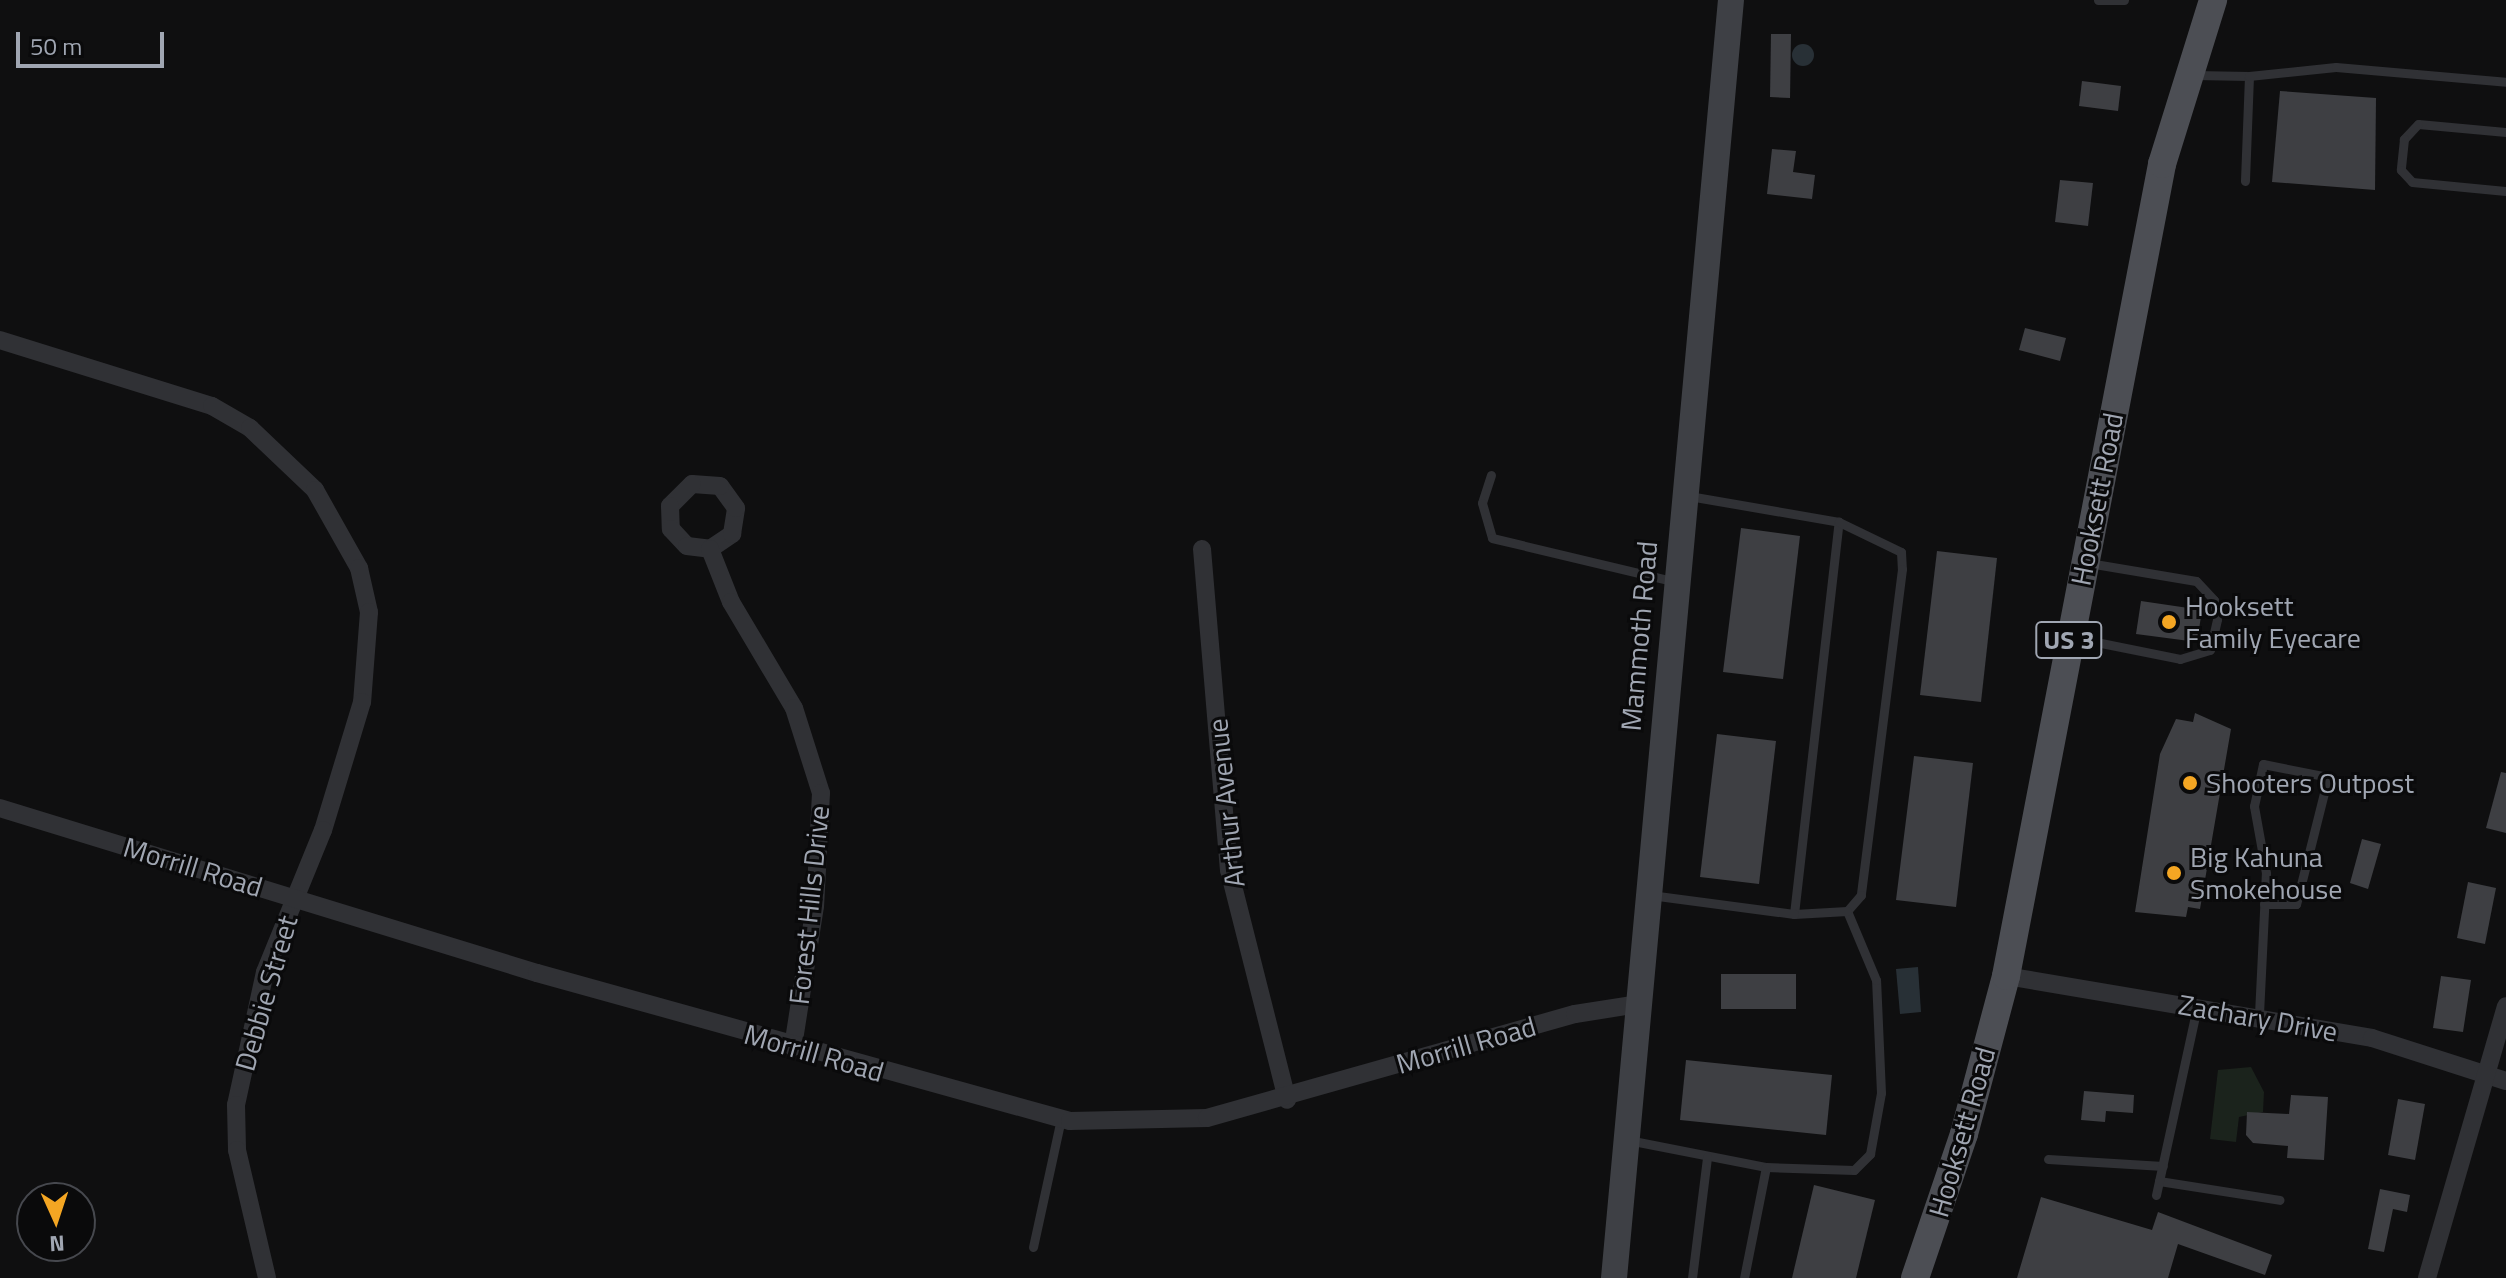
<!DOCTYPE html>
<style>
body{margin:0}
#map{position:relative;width:2506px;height:1278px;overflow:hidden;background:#0f0f10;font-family:"Titillium Web",sans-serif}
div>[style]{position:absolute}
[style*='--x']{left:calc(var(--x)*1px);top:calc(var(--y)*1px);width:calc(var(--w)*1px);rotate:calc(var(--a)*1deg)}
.green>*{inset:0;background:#1b231c}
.water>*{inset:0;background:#283036}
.round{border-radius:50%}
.building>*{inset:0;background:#3e3f43}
.lane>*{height:9px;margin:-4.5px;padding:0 4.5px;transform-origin:4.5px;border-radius:4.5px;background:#303135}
.street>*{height:18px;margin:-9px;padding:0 9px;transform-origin:9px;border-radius:9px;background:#303135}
.secondary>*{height:26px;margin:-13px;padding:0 13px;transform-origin:13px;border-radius:13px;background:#3e4045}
.primary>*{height:28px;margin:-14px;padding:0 14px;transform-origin:14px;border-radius:14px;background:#4c4e54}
.dots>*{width:22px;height:22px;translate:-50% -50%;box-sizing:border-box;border:4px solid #0a0a0b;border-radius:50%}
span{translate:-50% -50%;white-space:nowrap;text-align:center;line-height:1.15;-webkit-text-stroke:6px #0a0a0b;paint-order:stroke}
.shield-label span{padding:2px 6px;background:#0a0a0b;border:2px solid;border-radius:6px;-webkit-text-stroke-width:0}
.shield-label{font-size:26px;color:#a0a6b2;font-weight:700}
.street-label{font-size:28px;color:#a0a6b2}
.poi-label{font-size:28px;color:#a0a6b2}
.left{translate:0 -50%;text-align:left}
.north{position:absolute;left:16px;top:1182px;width:80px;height:80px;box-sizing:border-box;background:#0a0a0b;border:2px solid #46484e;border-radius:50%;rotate:177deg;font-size:22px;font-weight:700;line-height:32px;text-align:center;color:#a0a6b2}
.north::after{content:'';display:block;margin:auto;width:28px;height:36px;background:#f4a623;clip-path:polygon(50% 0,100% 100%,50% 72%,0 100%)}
.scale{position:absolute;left:16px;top:32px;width:148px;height:36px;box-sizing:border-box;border:4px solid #a0a6b2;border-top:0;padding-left:10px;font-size:24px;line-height:28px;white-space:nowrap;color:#a0a6b2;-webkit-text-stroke:6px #0a0a0b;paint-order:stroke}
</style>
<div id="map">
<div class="green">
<div style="clip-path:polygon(2251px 1067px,2264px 1092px,2263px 1112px,2239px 1117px,2236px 1142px,2210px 1139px,2218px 1070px)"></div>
</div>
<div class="water">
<div class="round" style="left:1792px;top:44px;width:22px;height:22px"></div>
<div style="clip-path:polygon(1918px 967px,1921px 1012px,1900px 1014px,1896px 969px)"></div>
</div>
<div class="building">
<div style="clip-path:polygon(1771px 34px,1791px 34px,1790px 98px,1770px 97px)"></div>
<div style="clip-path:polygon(2082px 81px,2121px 86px,2118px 111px,2079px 106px)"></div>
<div style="clip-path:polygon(2280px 91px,2376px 98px,2375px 190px,2272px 182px)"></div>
<div style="clip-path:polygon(1772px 149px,1796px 151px,1793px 172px,1815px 175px,1812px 199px,1767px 194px)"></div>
<div style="clip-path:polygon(2060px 180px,2093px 183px,2088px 226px,2055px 222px)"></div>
<div style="clip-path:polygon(2025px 328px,2066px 338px,2060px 361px,2019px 350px)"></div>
<div style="clip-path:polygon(1741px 528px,1800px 536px,1783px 679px,1723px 672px)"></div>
<div style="clip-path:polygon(1937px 551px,1997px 558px,1981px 702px,1920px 695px)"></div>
<div style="clip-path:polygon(2141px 601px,2202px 610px,2197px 642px,2136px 634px)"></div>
<div style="clip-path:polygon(2195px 713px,2231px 729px,2200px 909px,2188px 907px,2186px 917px,2135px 912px,2160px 754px,2176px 719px,2193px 722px)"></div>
<div style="clip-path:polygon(1717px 734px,1776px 741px,1759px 884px,1700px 877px)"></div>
<div style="clip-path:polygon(1914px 756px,1973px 763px,1956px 907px,1896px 900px)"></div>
<div style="clip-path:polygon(2501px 772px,2506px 773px,2506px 833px,2486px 828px)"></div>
<div style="clip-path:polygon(2362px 839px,2381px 844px,2368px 889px,2350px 883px)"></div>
<div style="clip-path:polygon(2468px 882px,2496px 888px,2485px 944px,2457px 938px)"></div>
<div style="clip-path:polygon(1721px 974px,1796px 974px,1796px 1009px,1721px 1009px)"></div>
<div style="clip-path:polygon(2441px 976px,2471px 980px,2463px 1032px,2433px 1028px)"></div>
<div style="clip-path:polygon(1686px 1060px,1832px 1075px,1826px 1135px,1680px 1120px)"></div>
<div style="clip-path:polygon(2084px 1091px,2134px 1095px,2133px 1113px,2106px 1111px,2105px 1122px,2081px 1120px)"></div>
<div style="clip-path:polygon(2291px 1095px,2328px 1097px,2324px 1160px,2287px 1158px,2288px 1146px,2253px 1143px,2246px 1135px,2247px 1112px,2289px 1114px)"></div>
<div style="clip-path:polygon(2398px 1099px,2425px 1104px,2415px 1160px,2388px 1155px)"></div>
<div style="clip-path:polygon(1814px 1185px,1875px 1200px,1856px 1278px,1792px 1278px)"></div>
<div style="clip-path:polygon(2380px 1189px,2410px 1195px,2407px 1212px,2393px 1209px,2384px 1252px,2368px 1249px)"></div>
<div style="clip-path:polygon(2041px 1197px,2152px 1230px,2158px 1212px,2272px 1255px,2265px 1275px,2178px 1244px,2168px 1278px,2017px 1278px)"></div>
</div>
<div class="lane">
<div style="--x:2098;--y:0;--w:26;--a:0"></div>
<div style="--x:2195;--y:75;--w:54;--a:1.1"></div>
<div style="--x:2249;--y:76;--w:105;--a:92.2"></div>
<div style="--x:2249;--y:76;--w:87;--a:-5.9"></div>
<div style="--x:2336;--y:67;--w:171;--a:5"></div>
<div style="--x:2506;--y:132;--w:88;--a:-174.8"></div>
<div style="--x:2418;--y:124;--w:21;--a:133"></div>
<div style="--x:2404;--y:139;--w:31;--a:96"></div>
<div style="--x:2401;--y:170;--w:16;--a:47"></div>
<div style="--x:2412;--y:182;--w:94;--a:5.5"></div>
<div style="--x:1491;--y:475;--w:29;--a:108"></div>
<div style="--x:1482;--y:503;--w:36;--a:74"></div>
<div style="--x:1492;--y:538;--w:189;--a:13.4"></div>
<div style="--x:1689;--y:496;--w:152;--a:9.8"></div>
<div style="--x:2076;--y:638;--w:106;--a:11.4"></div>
<div style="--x:2180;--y:659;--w:31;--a:-17"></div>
<div style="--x:2210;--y:650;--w:32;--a:-77"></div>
<div style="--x:2217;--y:619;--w:19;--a:-99"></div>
<div style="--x:2214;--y:600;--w:26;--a:-133"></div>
<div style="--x:2196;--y:581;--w:109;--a:-170.5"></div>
<div style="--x:1794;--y:914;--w:395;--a:-83.5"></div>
<div style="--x:1839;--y:522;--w:69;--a:25.8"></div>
<div style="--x:1901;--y:552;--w:17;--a:87"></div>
<div style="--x:1902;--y:569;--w:329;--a:97.2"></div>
<div style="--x:1861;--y:895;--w:21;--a:131"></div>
<div style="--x:2259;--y:1014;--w:141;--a:-87.2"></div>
<div style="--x:2266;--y:873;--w:68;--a:-100.2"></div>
<div style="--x:2254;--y:806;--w:43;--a:-77.9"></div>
<div style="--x:2263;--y:764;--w:66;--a:11.3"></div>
<div style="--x:2328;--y:777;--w:131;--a:104.1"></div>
<div style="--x:2296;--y:904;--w:32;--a:180"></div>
<div style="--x:1628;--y:1140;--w:141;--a:11.1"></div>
<div style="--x:1766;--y:1167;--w:88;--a:2"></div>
<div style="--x:1854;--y:1170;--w:23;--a:-45"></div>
<div style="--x:1870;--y:1154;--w:62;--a:-79.8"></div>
<div style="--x:1881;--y:1093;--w:113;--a:-92.5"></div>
<div style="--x:1876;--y:980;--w:75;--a:-112.8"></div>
<div style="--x:1847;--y:911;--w:53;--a:176.8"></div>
<div style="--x:1794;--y:914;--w:145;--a:-172.5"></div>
<div style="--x:2048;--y:1159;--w:115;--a:3.5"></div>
<div style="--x:2159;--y:1181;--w:122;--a:8.9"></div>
<div style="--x:2156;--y:1195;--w:192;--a:-77.7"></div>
<div style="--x:1033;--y:1247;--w:131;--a:-77.7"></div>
<div style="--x:1692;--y:1278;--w:122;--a:-82.9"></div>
<div style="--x:1744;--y:1278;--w:113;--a:-78.8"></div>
</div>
<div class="street">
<div style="--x:0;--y:340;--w:222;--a:17.3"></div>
<div style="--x:212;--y:406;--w:44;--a:30.1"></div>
<div style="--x:250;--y:428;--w:90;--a:43.6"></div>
<div style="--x:315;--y:490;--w:90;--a:60.6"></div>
<div style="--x:359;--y:568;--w:45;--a:77.2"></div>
<div style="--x:369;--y:612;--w:90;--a:94.4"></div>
<div style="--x:362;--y:702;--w:134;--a:106.9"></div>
<div style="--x:323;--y:830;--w:153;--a:112.2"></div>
<div style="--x:265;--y:972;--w:136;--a:102.3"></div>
<div style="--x:236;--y:1105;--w:45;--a:88.7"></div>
<div style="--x:237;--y:1150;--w:131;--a:76.8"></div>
<div style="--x:710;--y:549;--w:27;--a:-34"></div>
<div style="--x:732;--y:534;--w:26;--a:-81"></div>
<div style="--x:736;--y:508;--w:27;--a:-126"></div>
<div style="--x:720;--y:486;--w:28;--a:-176"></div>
<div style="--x:692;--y:484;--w:31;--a:135"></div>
<div style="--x:670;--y:506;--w:23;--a:88"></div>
<div style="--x:671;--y:529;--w:23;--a:47"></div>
<div style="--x:687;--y:546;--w:23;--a:7"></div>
<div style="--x:710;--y:549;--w:57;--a:68.4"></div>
<div style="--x:731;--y:602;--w:123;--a:59.3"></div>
<div style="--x:794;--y:708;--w:89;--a:72.4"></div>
<div style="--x:821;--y:793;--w:113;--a:93"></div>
<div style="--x:815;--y:906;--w:143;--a:98.9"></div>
<div style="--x:1202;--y:549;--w:322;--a:85.2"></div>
<div style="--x:1229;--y:870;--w:237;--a:75.8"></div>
<div style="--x:0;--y:808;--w:562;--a:17.08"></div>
<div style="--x:537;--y:973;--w:553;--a:15.52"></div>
<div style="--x:1070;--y:1121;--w:137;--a:-1.3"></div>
<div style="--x:1207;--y:1118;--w:382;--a:-15.8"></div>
<div style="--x:1575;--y:1014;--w:65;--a:-8.9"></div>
<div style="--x:2006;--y:976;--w:371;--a:9.6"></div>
<div style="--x:2372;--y:1038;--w:141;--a:17.8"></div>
<div style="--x:2427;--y:1278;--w:283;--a:-73.8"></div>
</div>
<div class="secondary">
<div style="--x:1614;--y:1278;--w:1283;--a:-84.77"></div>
</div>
<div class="primary">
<div style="--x:1915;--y:1278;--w:152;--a:-71.2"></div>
<div style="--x:1964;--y:1134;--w:163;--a:-75.1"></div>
<div style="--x:2006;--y:976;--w:827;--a:-79.12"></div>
<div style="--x:2162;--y:164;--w:172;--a:-72.7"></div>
</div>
<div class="dots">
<div style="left:2169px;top:622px;background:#f4a623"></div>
<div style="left:2190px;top:783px;background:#f4a623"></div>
<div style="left:2174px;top:873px;background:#f4a623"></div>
</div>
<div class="shield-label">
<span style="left:2069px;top:640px">US 3</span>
</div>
<div class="street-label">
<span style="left:2097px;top:499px;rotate:-79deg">Hooksett Road</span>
<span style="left:1639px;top:636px;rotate:-85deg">Mammoth Road</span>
<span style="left:1226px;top:803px;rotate:-96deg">Arthur Avenue</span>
<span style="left:193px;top:867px;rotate:17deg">Morrill Road</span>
<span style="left:809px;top:905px;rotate:-84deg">Forest Hills Drive</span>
<span style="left:266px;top:993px;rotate:-74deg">Debbie Street</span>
<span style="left:2258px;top:1018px;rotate:10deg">Zachary Drive</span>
<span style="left:1466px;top:1045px;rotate:-16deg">Morrill Road</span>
<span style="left:814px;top:1053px;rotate:16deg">Morrill Road</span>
<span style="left:1962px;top:1132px;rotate:-74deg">Hooksett Road</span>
</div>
<div class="poi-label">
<span class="left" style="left:2185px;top:622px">Hooksett<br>Family Eyecare</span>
<span class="left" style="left:2206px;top:783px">Shooters Outpost</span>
<span class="left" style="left:2190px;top:873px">Big Kahuna<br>Smokehouse</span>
</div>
<div class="north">N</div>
<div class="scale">50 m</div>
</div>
